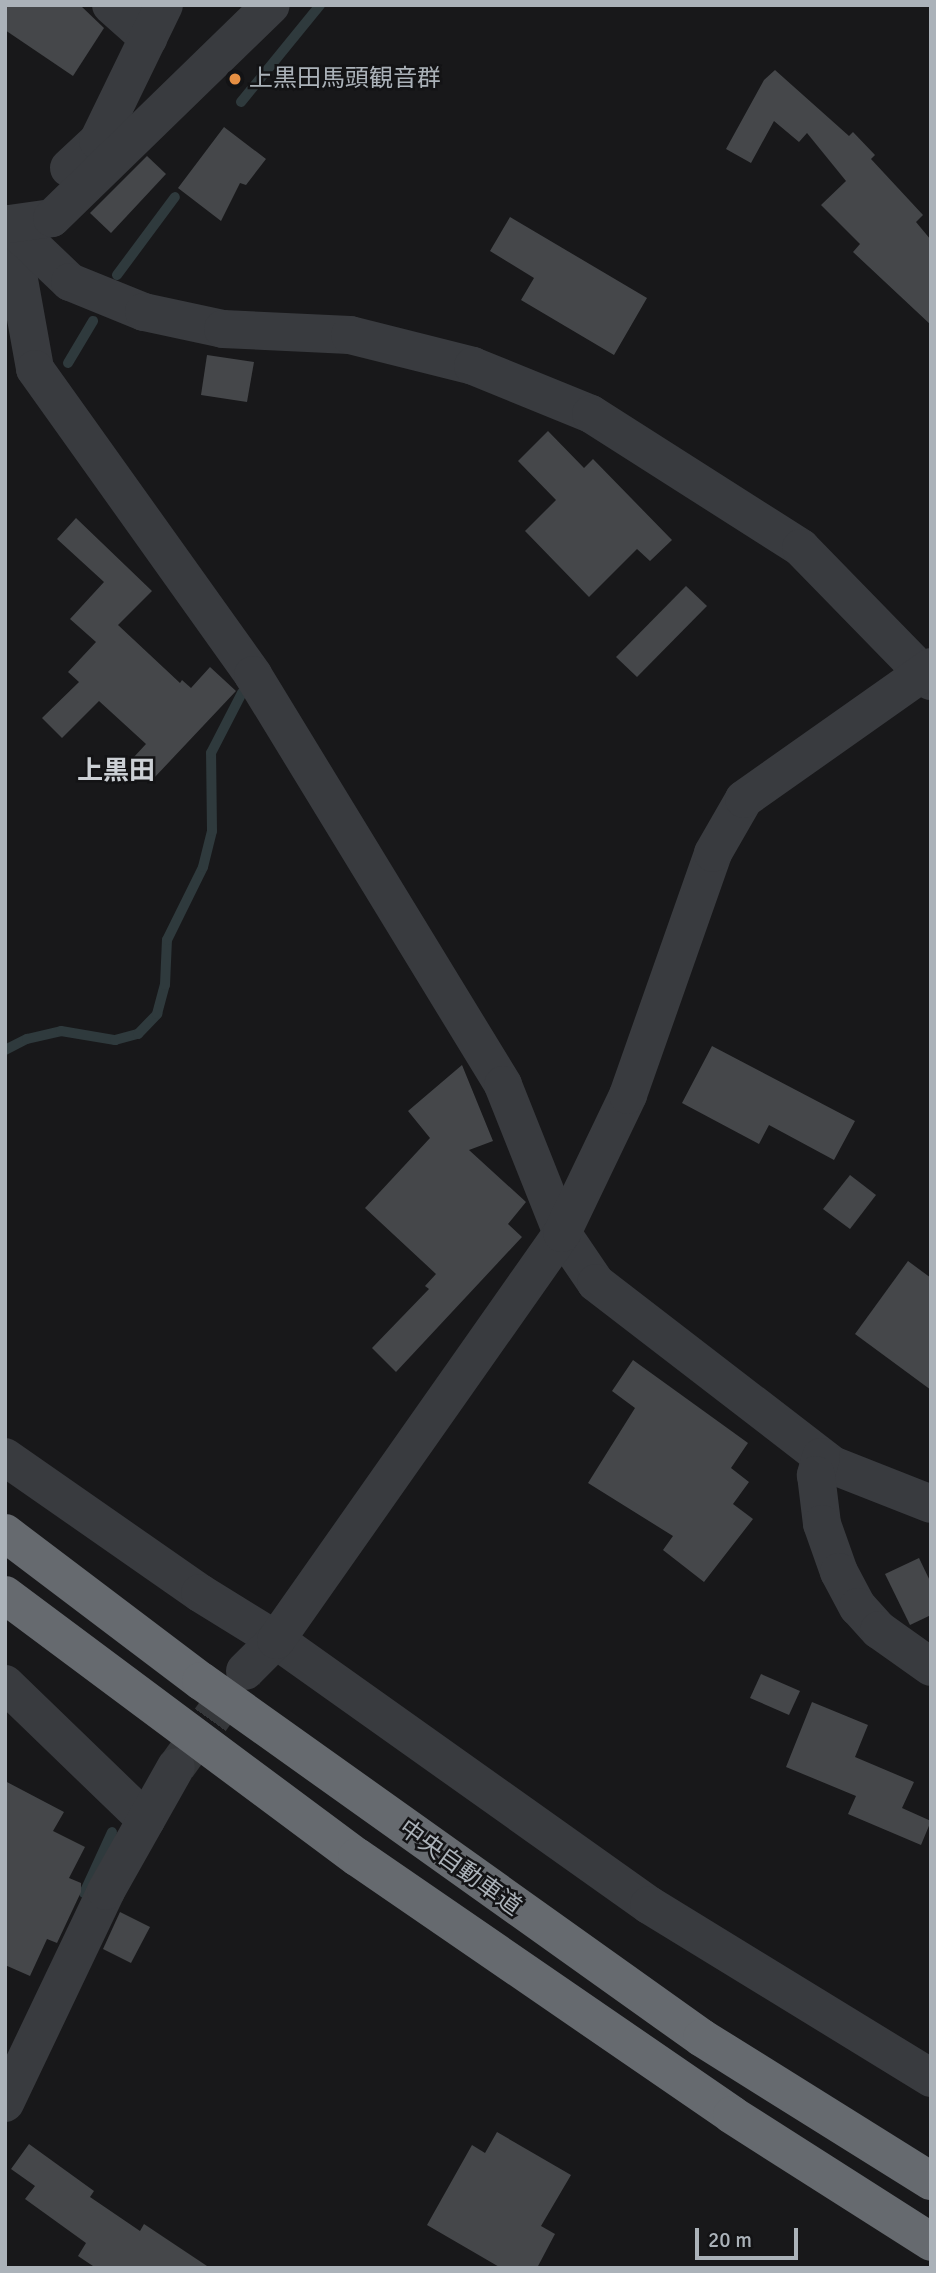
<!DOCTYPE html>
<meta charset="utf-8">
<style>
body{margin:0}
#map{position:relative;width:936px;height:2273px;overflow:hidden;background:#18181a;font-family:Signika,"Noto Sans JP",sans-serif}
div>[style]{position:absolute}
[style*='--x']{left:calc(var(--x)*1px);top:calc(var(--y)*1px);width:calc(var(--w)*1px);rotate:calc(var(--a)*1deg)}
.stream>*{height:10px;margin:-5px;padding:0 5px;transform-origin:5px;border-radius:5px;background:#2f3a3d}
.building>*{inset:0;background:#45474a}
.minor-tunnel>*{height:38px;margin-top:-19px;transform-origin:0;background:repeating-linear-gradient(90deg,#35373a 0 38px,transparent 0 57px)}
.minor>*{height:38px;margin:-19px;padding:0 19px;transform-origin:19px;border-radius:19px;background:#393b3f}
.motorway>*{height:38px;margin:-19px;padding:0 19px;transform-origin:19px;border-radius:19px;background:#666a6f}
.dots>*{width:19px;height:19px;translate:-50% -50%;box-sizing:border-box;border:4px solid #131315;border-radius:50%}
span{translate:-50% -50%;white-space:nowrap;text-align:center;line-height:1.15;-webkit-text-stroke:5px #131315;paint-order:stroke}
.poi-label{font-size:24px;color:#abb2b9}
.left{translate:0 -50%;text-align:left}
.street-label{font-size:24px;color:#abb2b9}
.neighbourhood-label{font-size:26px;color:#ccd0d5;font-weight:700}
.frame{position:absolute;inset:0;border:7px solid #abb2b9;pointer-events:none}
.scale{position:absolute;left:695px;top:2228px;width:103px;height:32px;box-sizing:border-box;border:4px solid #abb2b9;border-top:0;padding-left:9px;font-size:21px;line-height:24px;white-space:nowrap;color:#abb2b9;-webkit-text-stroke:5px #131315;paint-order:stroke}
</style>
<div id="map">
<div class="stream">
<div style="--x:241;--y:102;--w:125;--a:-50.8"></div>
<div style="--x:117;--y:275;--w:97;--a:-53.4"></div>
<div style="--x:68;--y:363;--w:49;--a:-59.2"></div>
<div style="--x:5;--y:1050;--w:25;--a:-27"></div>
<div style="--x:27;--y:1039;--w:35;--a:-13"></div>
<div style="--x:61;--y:1031;--w:55;--a:9.5"></div>
<div style="--x:115;--y:1040;--w:24;--a:-15"></div>
<div style="--x:138;--y:1034;--w:28;--a:-46"></div>
<div style="--x:157;--y:1014;--w:30;--a:-75"></div>
<div style="--x:165;--y:985;--w:45;--a:-87.5"></div>
<div style="--x:167;--y:940;--w:81;--a:-63.7"></div>
<div style="--x:203;--y:867;--w:37;--a:-76"></div>
<div style="--x:212;--y:831;--w:78;--a:-90.7"></div>
<div style="--x:211;--y:753;--w:68;--a:-62.7"></div>
<div style="--x:84;--y:1893;--w:67;--a:-65.3"></div>
</div>
<div class="building">
<div style="clip-path:polygon(5px 5px,80px 5px,104px 28px,73px 76px,5px 30px)"></div>
<div style="clip-path:polygon(775px 70px,849px 136px,853px 132px,875px 155px,871px 159px,923px 215px,916px 222px,931px 240px,931px 325px,853px 252px,860px 244px,821px 205px,846px 181px,807px 133px,799px 142px,774px 121px,751px 163px,726px 149px,764px 80px)"></div>
<div style="clip-path:polygon(224px 127px,266px 159px,246px 185px,240px 183px,221px 221px,178px 188px)"></div>
<div style="clip-path:polygon(147px 156px,166px 174px,111px 233px,90px 213px)"></div>
<div style="clip-path:polygon(510px 217px,647px 298px,614px 355px,521px 300px,534px 278px,490px 251px)"></div>
<div style="clip-path:polygon(207px 355px,254px 362px,247px 402px,201px 395px)"></div>
<div style="clip-path:polygon(548px 431px,584px 468px,593px 459px,672px 540px,650px 561px,637px 549px,589px 597px,525px 531px,556px 500px,518px 461px)"></div>
<div style="clip-path:polygon(76px 518px,152px 591px,118px 625px,180px 683px,182px 680px,191px 688px,210px 667px,236px 691px,154px 778px,133px 758px,146px 744px,99px 701px,62px 738px,42px 718px,79px 682px,68px 672px,96px 642px,70px 619px,104px 582px,57px 539px)"></div>
<div style="clip-path:polygon(686px 586px,707px 606px,637px 677px,616px 657px)"></div>
<div style="clip-path:polygon(712px 1046px,855px 1121px,834px 1160px,769px 1125px,759px 1144px,682px 1103px)"></div>
<div style="clip-path:polygon(462px 1065px,493px 1141px,469px 1150px,526px 1202px,508px 1224px,522px 1237px,396px 1372px,372px 1348px,429px 1289px,425px 1286px,436px 1274px,365px 1208px,430px 1138px,408px 1111px)"></div>
<div style="clip-path:polygon(850px 1175px,876px 1195px,850px 1229px,823px 1209px)"></div>
<div style="clip-path:polygon(908px 1261px,931px 1278px,931px 1390px,855px 1334px)"></div>
<div style="clip-path:polygon(633px 1360px,748px 1443px,731px 1468px,749px 1482px,733px 1504px,753px 1519px,704px 1582px,663px 1550px,673px 1536px,588px 1483px,635px 1408px,612px 1391px)"></div>
<div style="clip-path:polygon(919px 1558px,931px 1583px,931px 1615px,910px 1625px,885px 1574px)"></div>
<div style="clip-path:polygon(761px 1674px,800px 1691px,789px 1715px,750px 1698px)"></div>
<div style="clip-path:polygon(812px 1702px,868px 1725px,855px 1757px,914px 1782px,902px 1808px,931px 1821px,921px 1845px,848px 1814px,856px 1796px,786px 1767px)"></div>
<div style="clip-path:polygon(5px 1781px,64px 1812px,53px 1831px,85px 1847px,69px 1878px,81px 1883px,81px 1892px,57px 1943px,47px 1939px,30px 1976px,5px 1965px)"></div>
<div style="clip-path:polygon(120px 1912px,150px 1927px,131px 1963px,103px 1949px)"></div>
<div style="clip-path:polygon(497px 2132px,571px 2175px,541px 2226px,555px 2234px,537px 2268px,501px 2268px,427px 2225px,472px 2145px,485px 2153px)"></div>
<div style="clip-path:polygon(29px 2144px,94px 2191px,90px 2197px,140px 2231px,144px 2224px,210px 2268px,96px 2268px,78px 2256px,86px 2243px,25px 2199px,35px 2186px,11px 2169px)"></div>
</div>
<div class="minor-tunnel">
<div style="--x:177;--y:1766;--w:115;--a:-54.2"></div>
</div>
<div class="minor">
<div style="--x:111;--y:5;--w:50;--a:41.7"></div>
<div style="--x:69;--y:168;--w:40;--a:-43"></div>
<div style="--x:98;--y:141;--w:151;--a:-64.1"></div>
<div style="--x:9;--y:224;--w:147;--a:79.8"></div>
<div style="--x:35;--y:369;--w:376;--a:54.5"></div>
<div style="--x:253;--y:675;--w:480;--a:58.6"></div>
<div style="--x:503;--y:1085;--w:159;--a:68.3"></div>
<div style="--x:562;--y:1233;--w:60;--a:55.8"></div>
<div style="--x:596;--y:1283;--w:298;--a:37.6"></div>
<div style="--x:832;--y:1465;--w:106;--a:21.5"></div>
<div style="--x:9;--y:224;--w:84;--a:43.6"></div>
<div style="--x:70;--y:282;--w:80;--a:22.1"></div>
<div style="--x:144;--y:312;--w:81;--a:12.1"></div>
<div style="--x:223;--y:329;--w:127;--a:2.7"></div>
<div style="--x:350;--y:335;--w:127;--a:14.1"></div>
<div style="--x:473;--y:366;--w:127;--a:22.1"></div>
<div style="--x:591;--y:414;--w:249;--a:32.5"></div>
<div style="--x:801;--y:548;--w:186;--a:45.7"></div>
<div style="--x:9;--y:224;--w:43;--a:-7.9"></div>
<div style="--x:52;--y:218;--w:305;--a:-44.2"></div>
<div style="--x:5;--y:1457;--w:238;--a:34.9"></div>
<div style="--x:200;--y:1593;--w:89;--a:31.7"></div>
<div style="--x:276;--y:1640;--w:458;--a:35.4"></div>
<div style="--x:649;--y:1905;--w:331;--a:31.5"></div>
<div style="--x:821;--y:1457;--w:19;--a:106"></div>
<div style="--x:816;--y:1475;--w:49;--a:83"></div>
<div style="--x:822;--y:1524;--w:51;--a:70.5"></div>
<div style="--x:839;--y:1572;--w:40;--a:62"></div>
<div style="--x:858;--y:1607;--w:31;--a:48"></div>
<div style="--x:879;--y:1630;--w:64;--a:35.4"></div>
<div style="--x:245;--y:1671;--w:44;--a:-45"></div>
<div style="--x:276;--y:1640;--w:497;--a:-54.9"></div>
<div style="--x:562;--y:1233;--w:153;--a:-64.4"></div>
<div style="--x:628;--y:1095;--w:256;--a:-70.6"></div>
<div style="--x:713;--y:853;--w:62;--a:-60.1"></div>
<div style="--x:744;--y:799;--w:229;--a:-35.2"></div>
<div style="--x:5;--y:1684;--w:196;--a:44"></div>
<div style="--x:5;--y:2103;--w:235;--a:-64.5"></div>
<div style="--x:106;--y:1891;--w:142;--a:-60.6"></div>
</div>
<div class="motorway">
<div style="--x:5;--y:1533;--w:246;--a:37.1"></div>
<div style="--x:201;--y:1681;--w:615;--a:35.47"></div>
<div style="--x:702;--y:2038;--w:270;--a:32"></div>
<div style="--x:5;--y:1595;--w:439;--a:36.7"></div>
<div style="--x:357;--y:1857;--w:455;--a:34.5"></div>
<div style="--x:732;--y:2115;--w:236;--a:32.5"></div>
</div>
<div class="dots">
<div style="left:235px;top:79px;background:#e68f43"></div>
</div>
<div class="poi-label">
<span class="left" style="left:249px;top:79px">上黒田馬頭観音群</span>
</div>
<div class="street-label">
<span style="left:460px;top:1868px;rotate:36deg">中央自動車道</span>
</div>
<div class="neighbourhood-label">
<span style="left:116px;top:772px">上黒田</span>
</div>
<div class="frame"></div>
<div class="scale">20 m</div>
</div>
